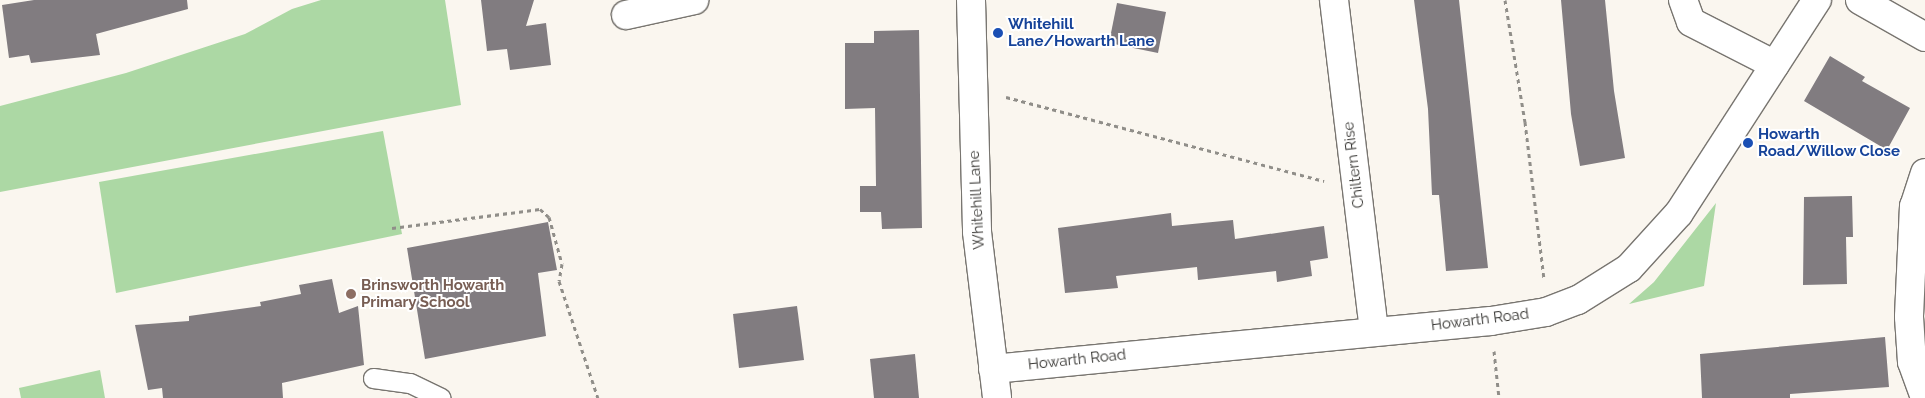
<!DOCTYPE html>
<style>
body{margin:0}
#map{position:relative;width:1925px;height:398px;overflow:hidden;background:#faf6ef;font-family:Raleway,sans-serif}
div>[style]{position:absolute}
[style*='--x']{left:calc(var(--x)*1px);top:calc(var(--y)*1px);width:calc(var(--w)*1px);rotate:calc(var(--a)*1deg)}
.green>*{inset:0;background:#acd8a4}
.building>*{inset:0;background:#817c80}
.path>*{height:3px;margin-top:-1.5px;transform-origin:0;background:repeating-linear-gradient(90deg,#908e89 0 4px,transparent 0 8px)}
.roads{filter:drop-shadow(1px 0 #787570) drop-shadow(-1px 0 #787570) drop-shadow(0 1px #787570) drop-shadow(0 -1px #787570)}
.lane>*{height:19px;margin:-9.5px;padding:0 9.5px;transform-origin:9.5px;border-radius:9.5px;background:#fff}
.street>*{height:28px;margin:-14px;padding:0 14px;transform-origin:14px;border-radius:14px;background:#fff}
.secondary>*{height:28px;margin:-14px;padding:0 14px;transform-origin:14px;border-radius:14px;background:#fff}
.dots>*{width:14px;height:14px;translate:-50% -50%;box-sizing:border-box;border:2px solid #fff;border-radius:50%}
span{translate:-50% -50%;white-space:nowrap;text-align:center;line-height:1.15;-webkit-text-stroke:4px #fff;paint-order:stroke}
.transit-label{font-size:15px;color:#164399;font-weight:700}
.left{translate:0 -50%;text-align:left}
.street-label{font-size:15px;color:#353431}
.education-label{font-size:15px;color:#785e54;font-weight:700}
</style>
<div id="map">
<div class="green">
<div style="clip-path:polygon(321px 0,445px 0,461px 105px,0 192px,0 106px,126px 73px,245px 34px,292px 9px)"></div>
<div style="clip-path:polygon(383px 131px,402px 234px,116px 293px,99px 182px)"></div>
<div style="clip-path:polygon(1716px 203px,1704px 286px,1629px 304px,1654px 282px)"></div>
<div style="clip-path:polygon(100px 370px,105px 398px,21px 398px,19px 388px)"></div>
</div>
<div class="building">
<div style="clip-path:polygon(34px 0,187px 0,188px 9px,96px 34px,100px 55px,31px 63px,29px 55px,9px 58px,2px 5px)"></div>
<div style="clip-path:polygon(481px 0,534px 0,526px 26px,546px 23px,551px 65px,510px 70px,507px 49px,487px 51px)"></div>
<div style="clip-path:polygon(1414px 0,1459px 0,1488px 268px,1446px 271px,1439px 195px,1432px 195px,1428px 109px)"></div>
<div style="clip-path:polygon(1561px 0,1605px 0,1614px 91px,1625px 158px,1580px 166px,1571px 114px)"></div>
<div style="clip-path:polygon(1117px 3px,1166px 12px,1158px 53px,1109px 43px)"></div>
<div style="clip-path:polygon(919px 30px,922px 228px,882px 229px,881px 212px,860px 212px,860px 186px,876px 186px,875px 108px,845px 109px,845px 43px,874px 43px,874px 31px)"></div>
<div style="clip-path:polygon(1830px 56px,1865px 77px,1862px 81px,1910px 108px,1887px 150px,1804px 101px)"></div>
<div style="clip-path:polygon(1852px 196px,1853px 237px,1846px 237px,1847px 284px,1803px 285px,1804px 197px)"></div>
<div style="clip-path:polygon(1171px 213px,1172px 226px,1233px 220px,1235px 239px,1324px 226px,1328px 258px,1310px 261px,1312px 276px,1277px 282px,1276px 271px,1198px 280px,1197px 267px,1116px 276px,1118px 288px,1065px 293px,1058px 228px)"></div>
<div style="clip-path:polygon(548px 222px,557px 270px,538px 273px,546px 336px,425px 359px,407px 248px)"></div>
<div style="clip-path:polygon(332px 279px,339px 313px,358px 306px,364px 365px,282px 383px,283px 398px,163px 398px,162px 388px,148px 390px,135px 325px,189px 321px,189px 316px,261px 306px,260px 302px,301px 294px,299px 285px)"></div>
<div style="clip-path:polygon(797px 306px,804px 360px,739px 368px,733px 314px)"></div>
<div style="clip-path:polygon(1885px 337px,1889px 387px,1790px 394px,1790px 398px,1702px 398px,1700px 354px)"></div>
<div style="clip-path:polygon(915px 354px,919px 398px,874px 398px,870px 359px)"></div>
</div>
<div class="path">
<div style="--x:1505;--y:0;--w:124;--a:80.7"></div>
<div style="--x:1525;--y:122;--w:158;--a:83.1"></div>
<div style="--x:1006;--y:97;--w:329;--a:14.8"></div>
<div style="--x:392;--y:228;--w:149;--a:-7.3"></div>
<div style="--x:540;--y:209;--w:12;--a:42"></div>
<div style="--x:549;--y:217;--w:49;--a:74.5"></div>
<div style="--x:562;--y:264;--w:17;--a:100"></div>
<div style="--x:559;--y:281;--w:123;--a:71.6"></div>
<div style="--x:1494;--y:351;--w:47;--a:83.9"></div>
</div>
<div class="roads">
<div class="lane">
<div style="--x:373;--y:378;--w:37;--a:8"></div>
<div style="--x:410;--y:383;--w:34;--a:26"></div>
</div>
<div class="street">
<div style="--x:1334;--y:0;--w:333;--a:83.1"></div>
<div style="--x:1683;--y:0;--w:23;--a:70"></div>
<div style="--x:1691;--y:22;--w:94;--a:27.1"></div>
<div style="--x:1860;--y:0;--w:75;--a:29.6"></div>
<div style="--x:626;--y:15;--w:70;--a:-12.4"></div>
<div style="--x:1925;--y:173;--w:35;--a:108"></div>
<div style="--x:1914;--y:206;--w:111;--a:92.6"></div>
<div style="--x:1909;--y:317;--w:45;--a:86.2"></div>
<div style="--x:1912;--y:362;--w:37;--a:70"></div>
<div style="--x:993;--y:369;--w:500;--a:-5.51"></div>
<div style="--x:1491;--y:321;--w:56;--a:-9.3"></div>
<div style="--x:1546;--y:312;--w:34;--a:-21"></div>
<div style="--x:1578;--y:300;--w:60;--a:-32.1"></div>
<div style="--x:1629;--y:268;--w:74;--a:-47.7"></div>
<div style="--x:1679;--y:213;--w:254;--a:-57.1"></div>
</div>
<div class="secondary">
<div style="--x:971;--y:0;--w:232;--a:88.5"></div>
<div style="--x:977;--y:232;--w:167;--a:83.1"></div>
</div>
</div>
<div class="dots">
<div style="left:998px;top:33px;background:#1a4fb4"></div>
<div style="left:1748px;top:143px;background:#1a4fb4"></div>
<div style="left:351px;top:294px;background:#8d6e63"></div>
</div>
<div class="transit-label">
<span class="left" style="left:1008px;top:33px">Whitehill<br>Lane/Howarth Lane</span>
<span class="left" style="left:1758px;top:143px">Howarth<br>Road/Willow Close</span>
</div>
<div class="street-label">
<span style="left:1354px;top:165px;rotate:-97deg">Chiltern Rise</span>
<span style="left:977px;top:200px;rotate:-93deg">Whitehill Lane</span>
<span style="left:1480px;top:320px;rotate:-7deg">Howarth Road</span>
<span style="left:1077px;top:360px;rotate:-6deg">Howarth Road</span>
</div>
<div class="education-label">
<span class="left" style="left:361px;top:294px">Brinsworth Howarth<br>Primary School</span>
</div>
</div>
